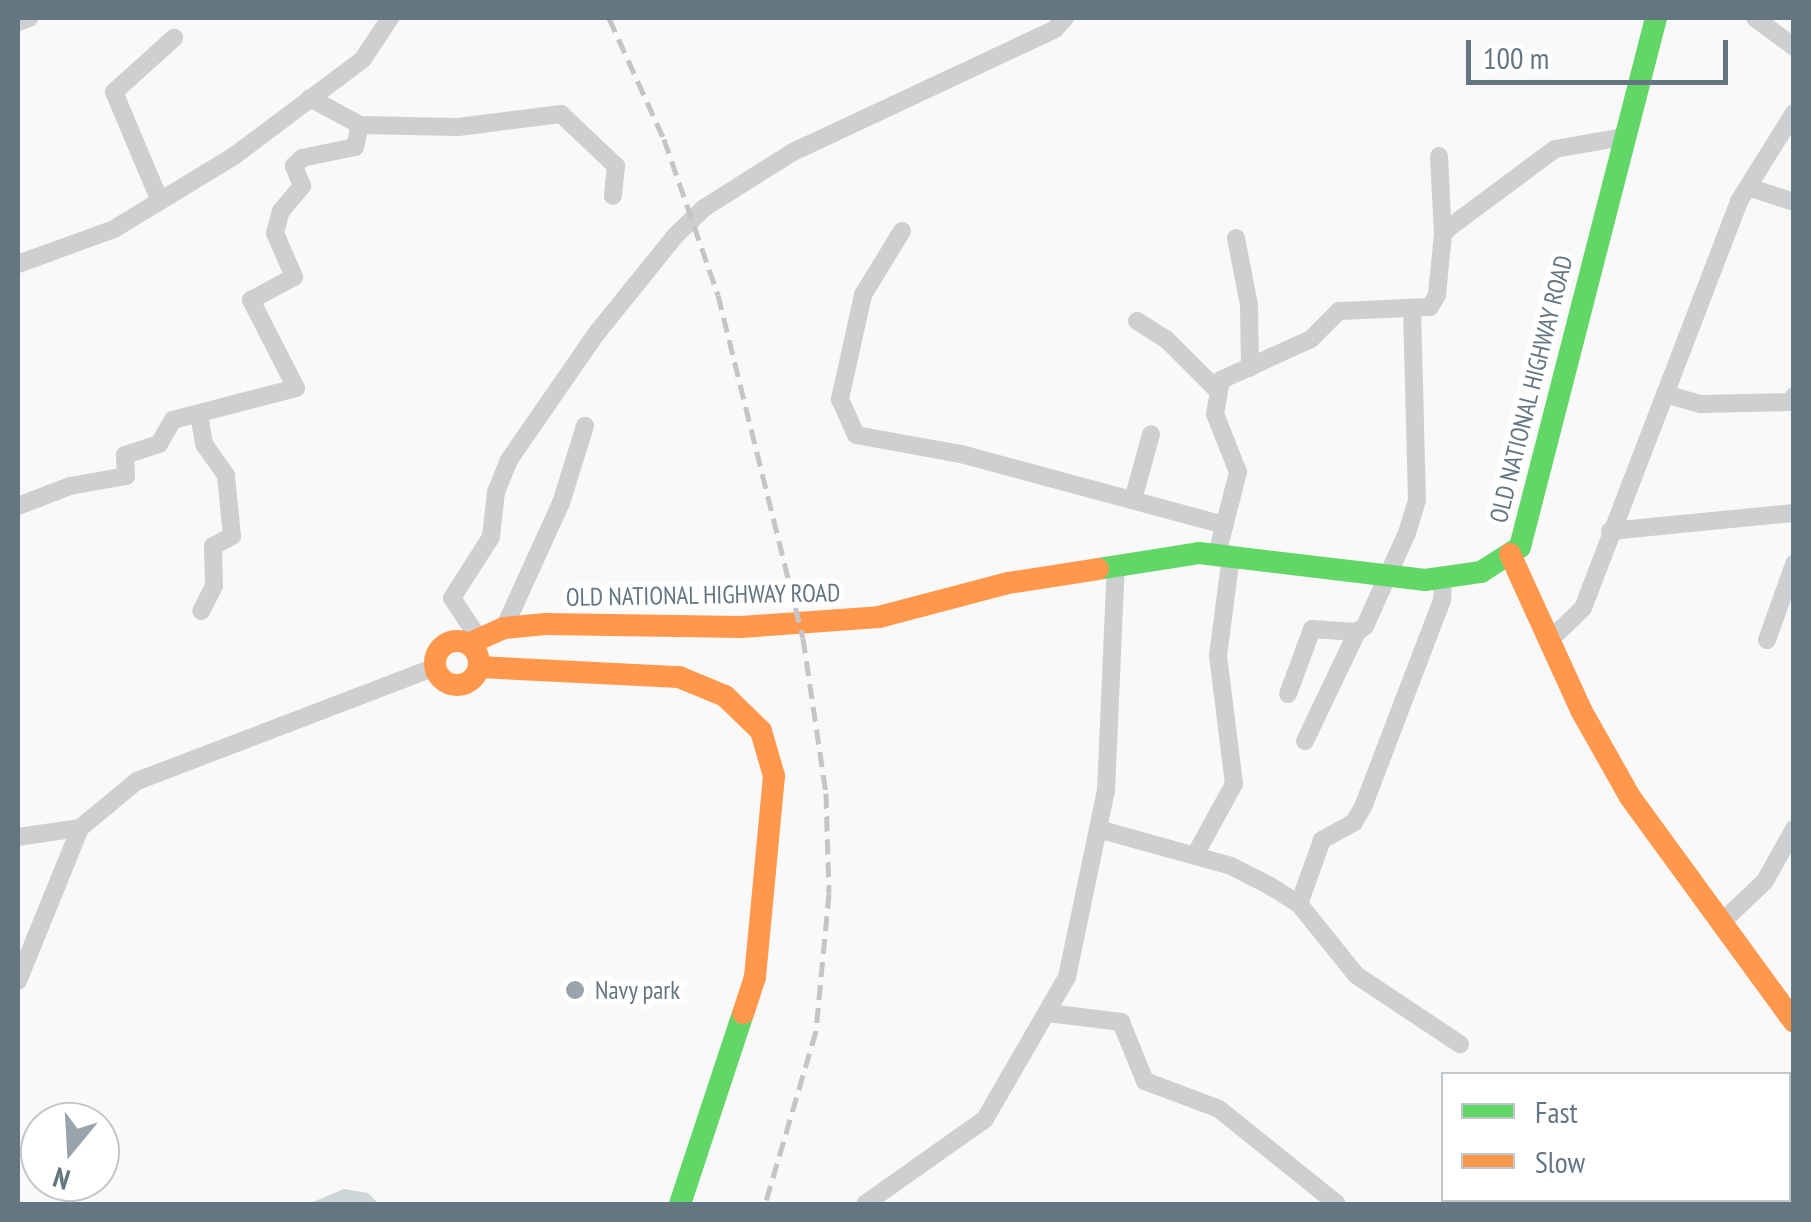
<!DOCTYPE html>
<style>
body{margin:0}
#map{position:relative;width:1811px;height:1222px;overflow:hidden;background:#f9f9f9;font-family:"PT Sans Narrow",sans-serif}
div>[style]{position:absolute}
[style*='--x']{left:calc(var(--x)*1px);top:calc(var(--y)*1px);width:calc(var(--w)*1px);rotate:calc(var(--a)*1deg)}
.water>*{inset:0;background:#ced6d9}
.street>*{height:18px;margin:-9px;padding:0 9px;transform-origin:9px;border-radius:9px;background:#cecfd0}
.fast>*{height:22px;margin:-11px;padding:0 11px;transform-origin:11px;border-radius:11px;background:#63d668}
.slow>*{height:22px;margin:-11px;padding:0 11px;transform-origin:11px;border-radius:11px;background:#ff974d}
.slow>.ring{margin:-11px;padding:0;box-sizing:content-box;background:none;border:22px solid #ff974d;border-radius:50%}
.rail>*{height:5px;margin-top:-2.5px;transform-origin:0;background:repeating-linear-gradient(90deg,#c3c5c6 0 15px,transparent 0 23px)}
.dots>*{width:28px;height:28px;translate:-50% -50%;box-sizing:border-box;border:5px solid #fff;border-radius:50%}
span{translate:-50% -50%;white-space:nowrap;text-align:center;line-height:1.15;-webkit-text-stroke:10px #fff;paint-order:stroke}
.street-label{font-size:25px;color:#657683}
.poi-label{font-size:25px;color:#657683}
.left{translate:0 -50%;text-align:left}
.frame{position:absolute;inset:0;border:20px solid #657683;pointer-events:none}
.legend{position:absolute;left:1441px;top:1072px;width:350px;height:130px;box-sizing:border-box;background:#fff;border:2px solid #c1c8cd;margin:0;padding:12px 18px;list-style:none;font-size:30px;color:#657683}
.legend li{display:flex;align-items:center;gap:20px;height:50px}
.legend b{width:50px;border:2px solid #c1c8cd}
.north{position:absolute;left:20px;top:1102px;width:100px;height:100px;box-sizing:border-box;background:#fff;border:2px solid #c1c8cd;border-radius:50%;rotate:198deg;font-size:28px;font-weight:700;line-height:40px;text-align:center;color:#657683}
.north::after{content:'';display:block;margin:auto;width:35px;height:45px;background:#99a4ac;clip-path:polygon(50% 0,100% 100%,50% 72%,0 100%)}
.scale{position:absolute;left:1466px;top:40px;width:262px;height:45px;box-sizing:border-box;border:5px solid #657683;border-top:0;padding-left:12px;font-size:30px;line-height:35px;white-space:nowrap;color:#657683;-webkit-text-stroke:8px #fff;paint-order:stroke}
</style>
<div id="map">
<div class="water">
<div style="clip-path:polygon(344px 1189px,368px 1193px,379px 1204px,308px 1204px)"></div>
</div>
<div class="street">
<div style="--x:1755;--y:18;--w:49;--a:36.6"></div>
<div style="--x:18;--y:22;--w:12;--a:-20"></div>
<div style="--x:310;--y:98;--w:57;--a:28.4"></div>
<div style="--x:360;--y:125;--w:98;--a:1.2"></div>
<div style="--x:458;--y:127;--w:104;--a:-7.2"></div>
<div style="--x:561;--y:114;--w:76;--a:43.4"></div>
<div style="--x:616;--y:166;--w:30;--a:96"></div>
<div style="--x:1439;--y:156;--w:78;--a:87.1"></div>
<div style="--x:1748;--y:187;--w:48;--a:18.1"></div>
<div style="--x:160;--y:201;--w:118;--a:-112.9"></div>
<div style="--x:114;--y:92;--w:81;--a:-42"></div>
<div style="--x:902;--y:231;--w:75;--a:121.4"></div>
<div style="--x:863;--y:295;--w:107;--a:102.5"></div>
<div style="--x:840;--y:399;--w:39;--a:66"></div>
<div style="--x:856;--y:435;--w:107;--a:10.3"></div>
<div style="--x:961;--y:454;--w:273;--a:15.1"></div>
<div style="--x:1236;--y:238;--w:68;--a:79"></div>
<div style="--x:1249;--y:305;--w:63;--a:89.1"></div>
<div style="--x:18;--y:264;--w:102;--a:-20"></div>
<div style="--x:114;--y:229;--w:140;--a:-31.3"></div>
<div style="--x:234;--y:156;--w:161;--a:-36.9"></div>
<div style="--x:363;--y:59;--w:49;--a:-56.6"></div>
<div style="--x:1137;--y:321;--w:34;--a:32"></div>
<div style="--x:1166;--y:339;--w:74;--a:45"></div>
<div style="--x:1665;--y:394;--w:37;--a:16"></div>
<div style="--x:1701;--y:404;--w:89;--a:-1.3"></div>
<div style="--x:1790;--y:402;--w:7;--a:-56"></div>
<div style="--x:199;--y:415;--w:29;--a:80"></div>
<div style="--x:204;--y:444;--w:39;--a:55"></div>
<div style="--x:226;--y:476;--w:60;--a:84.3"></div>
<div style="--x:232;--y:536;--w:21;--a:152"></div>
<div style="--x:213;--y:546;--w:40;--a:88.6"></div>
<div style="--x:214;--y:586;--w:28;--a:117"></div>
<div style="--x:1133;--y:500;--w:68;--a:-74.7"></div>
<div style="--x:18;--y:506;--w:56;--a:-21"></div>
<div style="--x:70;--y:486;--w:57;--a:-10.1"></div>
<div style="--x:126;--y:476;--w:21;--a:-93"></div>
<div style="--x:125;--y:455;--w:36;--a:-18"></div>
<div style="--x:159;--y:444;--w:28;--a:-60"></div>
<div style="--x:173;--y:420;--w:127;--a:-14.6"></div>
<div style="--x:296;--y:388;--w:99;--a:-117.1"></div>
<div style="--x:251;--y:300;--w:49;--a:-28.1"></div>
<div style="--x:294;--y:277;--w:48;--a:-113.4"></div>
<div style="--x:275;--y:233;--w:23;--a:-75"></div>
<div style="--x:281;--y:211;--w:33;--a:-50"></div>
<div style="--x:302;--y:186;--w:22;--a:-112"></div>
<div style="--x:294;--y:166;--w:11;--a:-45"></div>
<div style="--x:302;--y:158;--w:54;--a:-11.7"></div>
<div style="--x:355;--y:147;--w:23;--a:-77"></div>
<div style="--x:1610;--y:531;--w:185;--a:-5.6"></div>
<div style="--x:1217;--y:554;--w:85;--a:-75.6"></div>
<div style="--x:1238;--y:472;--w:62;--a:-111.6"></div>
<div style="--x:1215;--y:414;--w:35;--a:-80"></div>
<div style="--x:1221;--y:380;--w:99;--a:-24.5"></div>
<div style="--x:1311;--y:339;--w:40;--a:-45"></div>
<div style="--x:1339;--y:311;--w:91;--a:-2.5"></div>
<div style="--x:1430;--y:307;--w:14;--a:-60"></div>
<div style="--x:1437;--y:295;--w:61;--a:-84.4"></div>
<div style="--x:1443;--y:234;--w:10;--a:-45"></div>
<div style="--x:1450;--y:227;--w:131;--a:-36.6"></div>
<div style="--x:1555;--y:149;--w:70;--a:-9.9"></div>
<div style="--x:504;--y:628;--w:137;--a:-65.5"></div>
<div style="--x:561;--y:503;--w:81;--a:-72.7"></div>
<div style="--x:477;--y:636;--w:45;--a:-123.3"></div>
<div style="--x:452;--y:598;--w:72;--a:-57.4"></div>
<div style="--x:491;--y:537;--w:45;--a:-83.7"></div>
<div style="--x:496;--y:492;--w:35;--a:-68"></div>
<div style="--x:509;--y:460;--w:153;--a:-55.4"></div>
<div style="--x:596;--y:334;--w:127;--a:-51.1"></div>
<div style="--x:676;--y:235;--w:39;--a:-44"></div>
<div style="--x:704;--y:208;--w:105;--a:-32.2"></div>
<div style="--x:793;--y:152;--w:289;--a:-25.1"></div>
<div style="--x:1055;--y:29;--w:15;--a:-48"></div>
<div style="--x:1550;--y:640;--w:46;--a:-44.1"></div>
<div style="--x:1583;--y:608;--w:436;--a:-69"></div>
<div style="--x:1739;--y:201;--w:104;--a:-58"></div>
<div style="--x:1767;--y:640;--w:81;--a:-70.4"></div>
<div style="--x:1288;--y:694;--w:69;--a:-69.7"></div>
<div style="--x:1312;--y:629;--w:45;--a:3.8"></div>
<div style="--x:1357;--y:632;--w:10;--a:-37"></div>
<div style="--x:1365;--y:626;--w:102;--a:-65.7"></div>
<div style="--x:1407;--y:533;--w:34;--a:-73"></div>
<div style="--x:1417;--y:500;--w:192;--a:-91.5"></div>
<div style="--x:1305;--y:741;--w:121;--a:-64.5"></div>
<div style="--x:1098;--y:829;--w:138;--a:15.5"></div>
<div style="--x:1231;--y:866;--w:44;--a:27.1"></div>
<div style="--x:1270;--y:886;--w:34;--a:32"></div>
<div style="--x:1299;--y:904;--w:91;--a:51.2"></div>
<div style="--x:1356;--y:975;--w:125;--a:33.6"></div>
<div style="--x:18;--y:837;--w:63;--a:-8.3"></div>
<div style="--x:1195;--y:855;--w:81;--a:-61.2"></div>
<div style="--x:1234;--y:784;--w:129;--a:-97.1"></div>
<div style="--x:1218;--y:656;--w:101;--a:-82.6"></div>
<div style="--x:1299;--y:904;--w:68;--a:-70.2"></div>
<div style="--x:1322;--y:840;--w:37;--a:-29"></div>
<div style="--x:1354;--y:822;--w:17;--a:-59"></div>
<div style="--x:1363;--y:807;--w:222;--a:-69.1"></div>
<div style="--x:1442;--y:600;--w:22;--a:-87"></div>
<div style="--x:1720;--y:924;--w:62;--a:-43.7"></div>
<div style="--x:1765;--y:881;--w:60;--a:-60.9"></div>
<div style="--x:18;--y:981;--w:165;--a:-67.9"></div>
<div style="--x:80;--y:828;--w:74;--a:-39.5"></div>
<div style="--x:137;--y:781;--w:319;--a:-20.9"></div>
<div style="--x:1048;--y:1013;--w:74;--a:7"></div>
<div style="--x:1121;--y:1022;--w:64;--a:67.9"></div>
<div style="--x:1145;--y:1081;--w:79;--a:20.7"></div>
<div style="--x:1219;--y:1109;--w:151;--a:38.8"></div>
<div style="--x:1788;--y:1166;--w:8;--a:-45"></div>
<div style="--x:865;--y:1204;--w:147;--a:-35.3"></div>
<div style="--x:985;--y:1119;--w:164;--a:-60"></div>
<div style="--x:1067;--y:977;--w:190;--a:-78.2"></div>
<div style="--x:1106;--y:791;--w:225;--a:-87.5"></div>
<div style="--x:1760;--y:1204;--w:6;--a:-39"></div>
</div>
<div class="fast">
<div style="--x:1098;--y:569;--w:102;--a:-9"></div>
<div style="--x:1199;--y:553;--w:228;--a:6.8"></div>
<div style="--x:1425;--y:580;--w:57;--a:-8.1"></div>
<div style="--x:1481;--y:572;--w:46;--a:-32.7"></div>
<div style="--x:1520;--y:547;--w:546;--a:-75.58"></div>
<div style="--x:680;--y:1204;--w:201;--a:-71.7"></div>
</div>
<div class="slow">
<div style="--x:1510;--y:554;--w:171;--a:65.5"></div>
<div style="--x:1581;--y:710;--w:100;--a:60.6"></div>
<div style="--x:1630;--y:797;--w:278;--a:53.9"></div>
<div class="ring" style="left:435px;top:641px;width:22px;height:22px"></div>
<div style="--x:468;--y:644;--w:39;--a:-24"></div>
<div style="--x:504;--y:628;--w:42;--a:-5.4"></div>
<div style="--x:546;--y:624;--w:195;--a:0.9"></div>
<div style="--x:741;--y:627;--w:138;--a:-4.1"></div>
<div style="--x:879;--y:617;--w:133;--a:-14.8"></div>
<div style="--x:1008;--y:583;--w:91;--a:-8.8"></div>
<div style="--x:479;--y:667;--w:200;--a:2.9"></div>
<div style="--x:679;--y:677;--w:50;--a:22.4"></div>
<div style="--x:725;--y:696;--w:50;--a:44.2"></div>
<div style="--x:761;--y:731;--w:47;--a:73.9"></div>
<div style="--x:774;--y:776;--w:202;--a:95.4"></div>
<div style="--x:755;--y:977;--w:38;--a:108"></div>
</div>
<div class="rail">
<div style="--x:609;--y:18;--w:133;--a:65.6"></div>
<div style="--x:664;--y:139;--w:165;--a:70.9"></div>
<div style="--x:718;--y:295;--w:353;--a:76.1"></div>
<div style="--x:803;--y:638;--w:157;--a:81.6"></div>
<div style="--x:826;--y:793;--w:100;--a:88.3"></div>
<div style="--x:829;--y:893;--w:139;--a:95.4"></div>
<div style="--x:816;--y:1031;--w:180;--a:106.4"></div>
</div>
<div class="dots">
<div style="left:575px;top:990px;background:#99a4ac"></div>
</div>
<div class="street-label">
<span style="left:1531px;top:389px;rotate:-76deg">OLD NATIONAL HIGHWAY ROAD</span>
<span style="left:703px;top:595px;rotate:-1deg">OLD NATIONAL HIGHWAY ROAD</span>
</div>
<div class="poi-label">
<span class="left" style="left:595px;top:990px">Navy park</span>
</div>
<div class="frame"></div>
<ul class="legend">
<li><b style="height:12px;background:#63d668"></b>Fast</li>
<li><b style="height:12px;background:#ff974d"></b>Slow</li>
</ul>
<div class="north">N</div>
<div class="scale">100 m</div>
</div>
